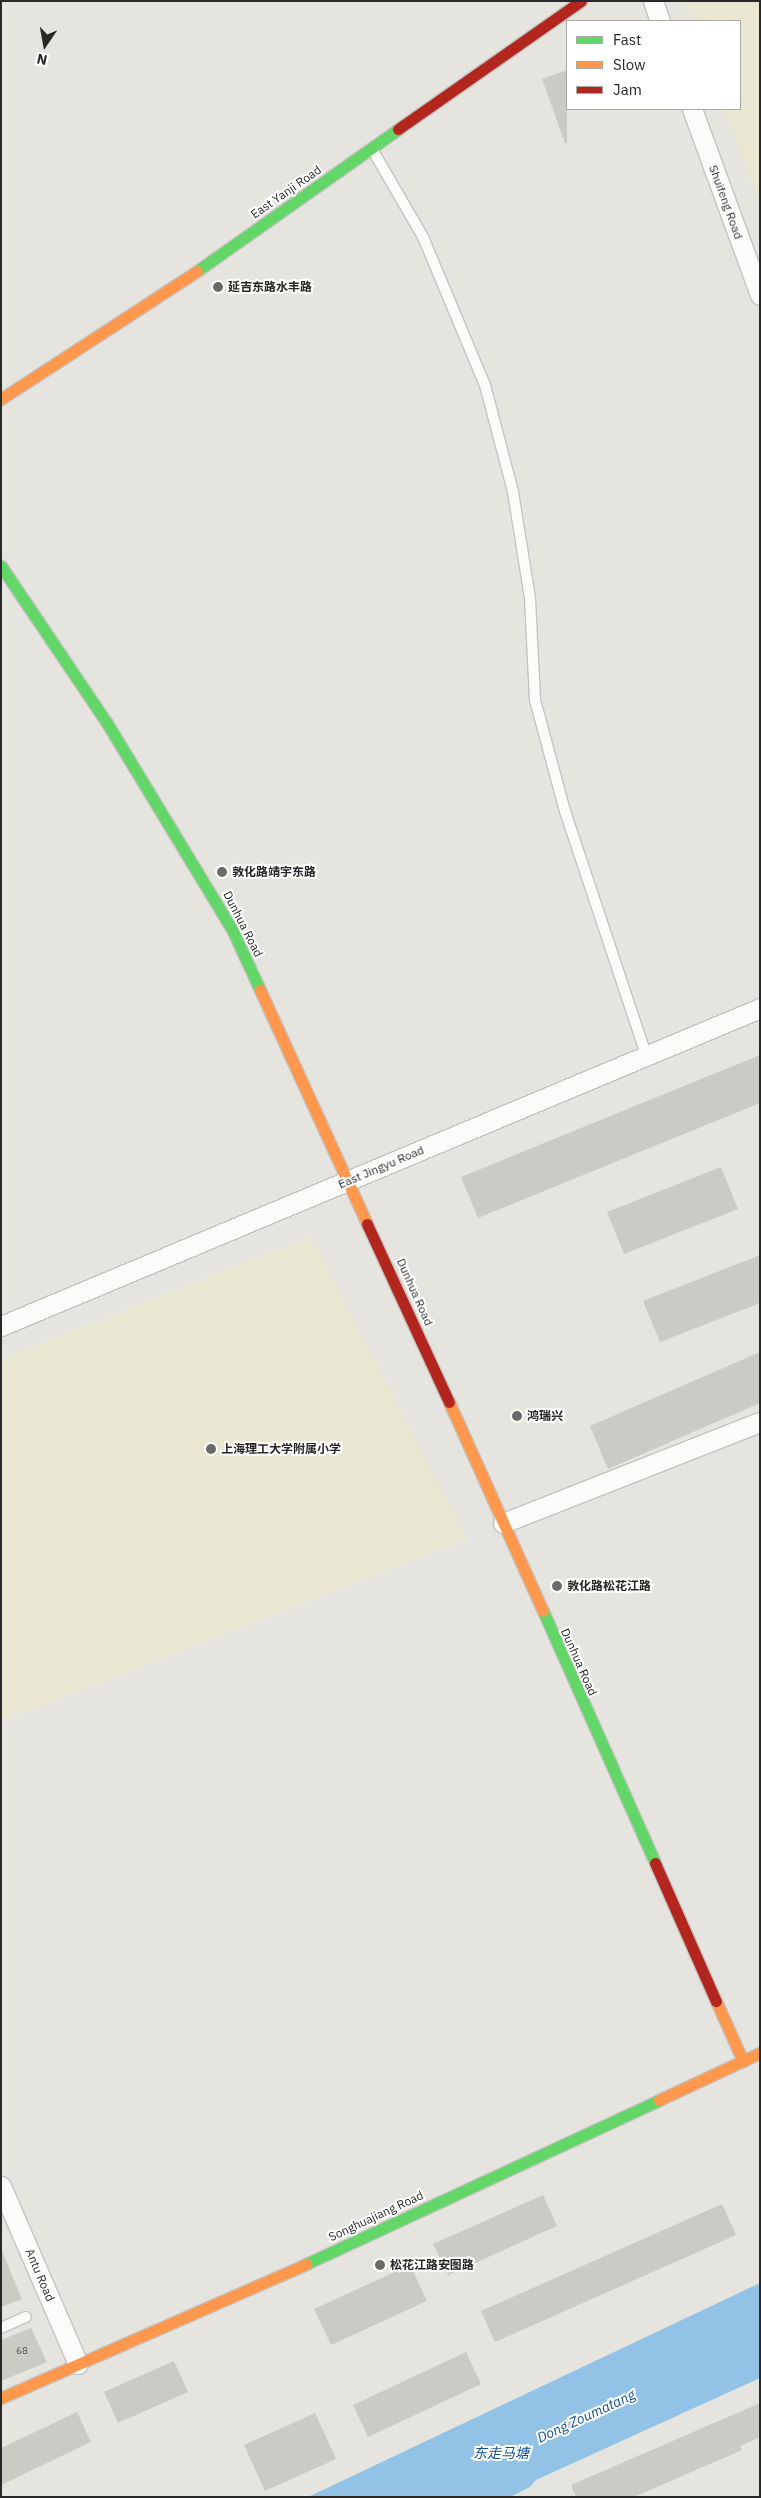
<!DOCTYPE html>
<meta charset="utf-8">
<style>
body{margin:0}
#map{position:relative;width:761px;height:2498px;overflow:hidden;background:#e6e4de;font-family:"IBM Plex Sans","Noto Sans SC",sans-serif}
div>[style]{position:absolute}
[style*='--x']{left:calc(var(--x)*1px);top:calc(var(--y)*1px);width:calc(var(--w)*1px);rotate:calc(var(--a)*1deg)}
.education>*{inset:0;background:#e9e6d2}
.water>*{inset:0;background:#92c3e7}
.building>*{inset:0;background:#cbcac5}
.roads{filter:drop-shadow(1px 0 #c4c3c3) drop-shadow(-1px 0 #c4c3c3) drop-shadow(0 1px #c4c3c3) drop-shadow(0 -1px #c4c3c3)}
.lane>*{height:10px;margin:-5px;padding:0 5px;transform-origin:5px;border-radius:5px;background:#fbfbfa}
.street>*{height:19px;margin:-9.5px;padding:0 9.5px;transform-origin:9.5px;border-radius:9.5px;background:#fbfbfa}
.fast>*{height:11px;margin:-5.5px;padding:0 5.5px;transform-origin:5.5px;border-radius:5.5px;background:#63d668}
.slow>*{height:11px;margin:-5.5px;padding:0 5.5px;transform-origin:5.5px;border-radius:5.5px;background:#ff974d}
.jam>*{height:11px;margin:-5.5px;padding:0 5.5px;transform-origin:5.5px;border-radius:5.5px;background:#b3261e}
.dots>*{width:14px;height:14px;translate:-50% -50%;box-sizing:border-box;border:2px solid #fff;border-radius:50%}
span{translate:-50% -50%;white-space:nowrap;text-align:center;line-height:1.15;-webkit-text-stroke:4px #fff;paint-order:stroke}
.number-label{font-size:10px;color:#525251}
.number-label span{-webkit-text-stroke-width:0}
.street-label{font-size:12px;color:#282828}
.poi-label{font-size:12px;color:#282828;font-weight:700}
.left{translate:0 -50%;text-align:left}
.water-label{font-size:14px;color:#105194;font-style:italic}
.frame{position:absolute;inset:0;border:2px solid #282828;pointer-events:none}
.legend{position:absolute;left:566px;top:20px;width:175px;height:90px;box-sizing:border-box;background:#fff;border:1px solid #a9a9a9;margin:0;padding:6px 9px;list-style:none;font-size:15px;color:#282828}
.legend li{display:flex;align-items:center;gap:10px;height:25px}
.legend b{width:25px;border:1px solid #a9a9a9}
.north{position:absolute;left:20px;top:20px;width:50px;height:50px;-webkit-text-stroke:4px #fff;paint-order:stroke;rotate:192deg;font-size:14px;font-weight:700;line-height:20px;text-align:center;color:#282828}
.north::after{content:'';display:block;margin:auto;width:18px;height:22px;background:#282828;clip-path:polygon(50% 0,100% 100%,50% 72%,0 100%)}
</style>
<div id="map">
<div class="education">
<div style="clip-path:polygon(683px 1px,760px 1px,760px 203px,723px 109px,740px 109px,740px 21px,691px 21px)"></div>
<div style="clip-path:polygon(311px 1237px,467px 1539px,1px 1721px,1px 1359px)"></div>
</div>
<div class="water">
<div style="clip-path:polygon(760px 2283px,760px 2378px,536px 2480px,530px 2487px,510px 2497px,308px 2497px)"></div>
</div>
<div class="building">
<div style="clip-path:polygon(567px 70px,567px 143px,565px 143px,542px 79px)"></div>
<div style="clip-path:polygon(760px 1055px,760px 1103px,478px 1218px,461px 1177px)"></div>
<div style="clip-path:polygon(721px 1167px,738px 1209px,624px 1254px,607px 1212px)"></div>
<div style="clip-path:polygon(760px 1255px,760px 1303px,660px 1342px,643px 1301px)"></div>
<div style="clip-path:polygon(760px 1352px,760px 1403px,608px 1469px,590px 1426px)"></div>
<div style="clip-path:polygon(543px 2195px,557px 2226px,448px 2275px,433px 2244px)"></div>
<div style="clip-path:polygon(722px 2204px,736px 2235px,495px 2342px,481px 2311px)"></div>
<div style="clip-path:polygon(1px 2249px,22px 2299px,1px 2307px)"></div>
<div style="clip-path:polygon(410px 2265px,427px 2301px,331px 2345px,314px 2309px)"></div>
<div style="clip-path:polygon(31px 2328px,47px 2362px,1px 2381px,1px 2340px)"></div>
<div style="clip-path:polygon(466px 2352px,481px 2384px,368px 2437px,353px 2405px)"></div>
<div style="clip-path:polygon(174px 2361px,188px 2392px,118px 2423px,104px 2392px)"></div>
<div style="clip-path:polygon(760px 2403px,760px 2437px,740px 2446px,742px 2450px,634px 2497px,576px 2497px,571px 2485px)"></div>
<div style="clip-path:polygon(77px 2412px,91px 2442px,1px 2485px,1px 2448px)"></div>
<div style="clip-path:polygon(315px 2413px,336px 2459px,265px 2491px,244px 2445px)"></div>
</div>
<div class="roads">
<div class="lane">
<div style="--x:372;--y:149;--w:102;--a:59.9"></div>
<div style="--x:423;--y:237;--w:160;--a:67.3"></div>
<div style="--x:485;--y:385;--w:111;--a:75.3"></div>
<div style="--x:513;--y:492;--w:107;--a:80.9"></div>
<div style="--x:530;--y:598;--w:102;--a:87.2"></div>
<div style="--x:535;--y:700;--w:115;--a:74.9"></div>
<div style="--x:565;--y:811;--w:257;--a:71.6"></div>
<div style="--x:1;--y:2328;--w:27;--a:-24"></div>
</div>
<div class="street">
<div style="--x:653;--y:1;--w:21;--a:71"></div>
<div style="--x:692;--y:109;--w:198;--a:69.9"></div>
<div style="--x:1;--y:1326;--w:823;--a:-22.73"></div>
<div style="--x:503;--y:1523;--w:276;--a:-21.5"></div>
<div style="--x:1;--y:2186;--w:194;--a:66.6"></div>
</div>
<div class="fast">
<div style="--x:197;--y:271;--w:246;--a:-35.2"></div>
<div style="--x:1;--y:566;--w:189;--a:56"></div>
<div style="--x:107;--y:723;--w:241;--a:58.8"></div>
<div style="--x:232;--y:929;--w:67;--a:65.3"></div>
<div style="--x:543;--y:1611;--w:276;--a:66"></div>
<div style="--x:306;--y:2264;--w:389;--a:-24.9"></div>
</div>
<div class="slow">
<div style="--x:1;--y:399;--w:234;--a:-33.1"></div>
<div style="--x:260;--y:990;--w:257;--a:65.4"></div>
<div style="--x:449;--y:1402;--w:229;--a:65.8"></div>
<div style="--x:716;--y:2001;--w:66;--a:65.8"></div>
<div style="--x:659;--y:2100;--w:111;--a:-25"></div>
<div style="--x:1;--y:2398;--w:333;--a:-23.7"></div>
</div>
<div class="jam">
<div style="--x:398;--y:129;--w:223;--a:-35"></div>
<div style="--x:367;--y:1224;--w:196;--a:65.3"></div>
<div style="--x:655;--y:1863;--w:151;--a:66.2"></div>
</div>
</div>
<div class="dots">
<div style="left:218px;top:287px;background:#6a6a68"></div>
<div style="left:222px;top:872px;background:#6a6a68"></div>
<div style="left:517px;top:1416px;background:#6a6a68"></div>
<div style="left:211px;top:1449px;background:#6a6a68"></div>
<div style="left:557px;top:1586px;background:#6a6a68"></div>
<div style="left:380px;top:2265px;background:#6a6a68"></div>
</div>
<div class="number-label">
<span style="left:22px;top:2351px">68</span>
</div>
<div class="street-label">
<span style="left:286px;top:192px;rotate:-35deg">East Yanji Road</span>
<span style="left:726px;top:202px;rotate:70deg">Shuifeng Road</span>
<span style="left:243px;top:924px;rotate:63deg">Dunhua Road</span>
<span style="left:381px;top:1167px;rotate:-23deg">East Jingyu Road</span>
<span style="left:415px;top:1292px;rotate:66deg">Dunhua Road</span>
<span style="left:579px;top:1662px;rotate:66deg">Dunhua Road</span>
<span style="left:376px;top:2216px;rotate:-25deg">Songhuajiang Road</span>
<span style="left:40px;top:2275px;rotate:67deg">Antu Road</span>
</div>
<div class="poi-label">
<span class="left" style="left:228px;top:287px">延吉东路水丰路</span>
<span class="left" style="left:232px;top:872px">敦化路靖宇东路</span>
<span class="left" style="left:527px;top:1416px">鸿瑞兴</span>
<span class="left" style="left:221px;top:1449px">上海理工大学附属小学</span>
<span class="left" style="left:567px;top:1586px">敦化路松花江路</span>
<span class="left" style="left:390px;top:2265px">松花江路安图路</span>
</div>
<div class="water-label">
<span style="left:586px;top:2416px;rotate:-25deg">Dong Zoumatang</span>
<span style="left:501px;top:2453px">东走马塘</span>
</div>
<div class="frame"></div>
<ul class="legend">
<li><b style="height:6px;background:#63d668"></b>Fast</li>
<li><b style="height:6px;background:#ff974d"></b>Slow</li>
<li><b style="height:6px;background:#b3261e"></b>Jam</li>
</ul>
<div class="north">N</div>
</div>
